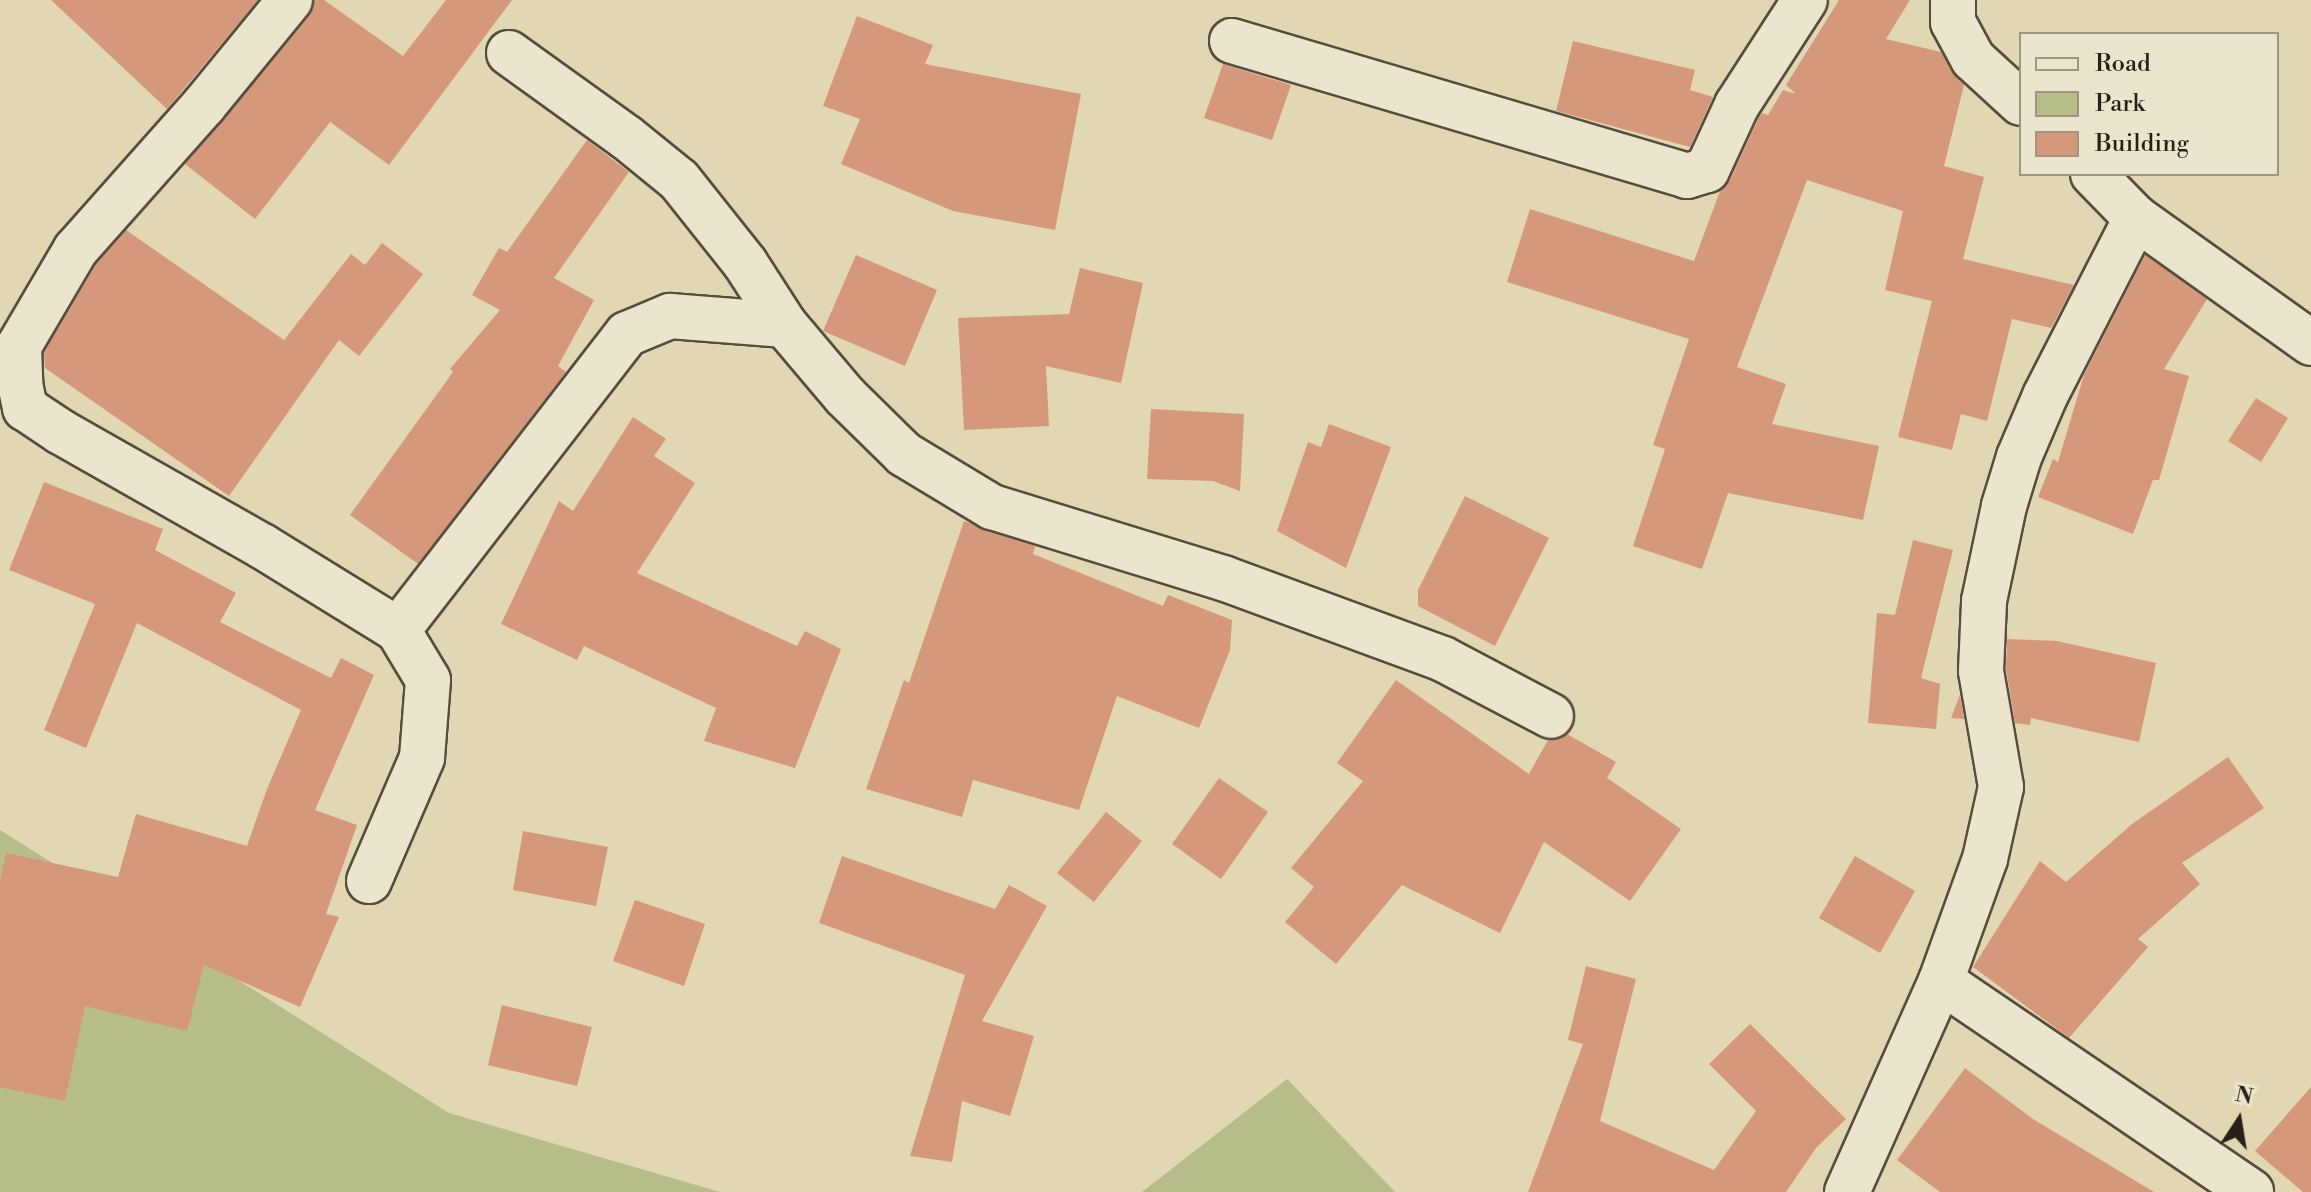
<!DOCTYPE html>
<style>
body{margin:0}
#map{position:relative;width:2311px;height:1192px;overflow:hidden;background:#e1d7b3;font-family:"Libre Bodoni",serif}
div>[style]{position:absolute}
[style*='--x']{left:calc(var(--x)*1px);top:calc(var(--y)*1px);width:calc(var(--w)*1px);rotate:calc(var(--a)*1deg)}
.green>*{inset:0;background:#b7bd89}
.building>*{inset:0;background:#d6987b}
.roads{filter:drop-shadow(2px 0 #574d3f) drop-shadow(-2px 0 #574d3f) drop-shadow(0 2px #574d3f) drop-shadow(0 -2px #574d3f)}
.minor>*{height:44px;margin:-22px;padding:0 22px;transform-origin:22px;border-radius:22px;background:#ece5ce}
span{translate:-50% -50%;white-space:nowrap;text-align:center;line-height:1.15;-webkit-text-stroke:6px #ece5ce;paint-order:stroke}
.legend{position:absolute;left:2019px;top:32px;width:260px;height:144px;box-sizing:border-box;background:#ece5ce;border:2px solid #9e9685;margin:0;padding:10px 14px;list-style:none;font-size:24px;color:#291f18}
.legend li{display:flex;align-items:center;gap:16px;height:40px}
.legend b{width:40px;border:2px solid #9e9685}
.north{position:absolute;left:2199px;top:1080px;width:80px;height:80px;-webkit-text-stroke:6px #ece5ce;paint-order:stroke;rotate:12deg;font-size:22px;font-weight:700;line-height:32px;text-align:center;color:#291f18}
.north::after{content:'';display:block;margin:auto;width:28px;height:36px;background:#291f18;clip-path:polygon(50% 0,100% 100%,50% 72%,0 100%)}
</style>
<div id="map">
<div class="green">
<div style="clip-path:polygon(0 830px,449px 1113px,720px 1192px,0 1192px)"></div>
<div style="clip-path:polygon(1287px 1079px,1395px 1192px,1142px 1192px)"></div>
</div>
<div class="building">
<div style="clip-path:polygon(51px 0,258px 0,167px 109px)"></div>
<div style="clip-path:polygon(314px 0,324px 0,403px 56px,446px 0,512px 0,389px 165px,330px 122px,255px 219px,185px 164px,309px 16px)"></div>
<div style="clip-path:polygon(1839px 0,1910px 0,1886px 39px,1941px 52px,1964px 85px,1944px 166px,1984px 177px,1963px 259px,2074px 285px,2051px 328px,2012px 319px,1987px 421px,1961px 414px,1952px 450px,1898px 437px,1932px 301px,1885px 290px,1903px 211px,1807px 180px,1737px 367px,1786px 384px,1772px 424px,1879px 446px,1863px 520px,1728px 493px,1702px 569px,1633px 546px,1665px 449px,1653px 445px,1689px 339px,1507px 282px,1530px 209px,1694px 261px,1720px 191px,1730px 180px,1759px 117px,1762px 113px,1768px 115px,1783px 90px,1796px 94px,1786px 85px)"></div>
<div style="clip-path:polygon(857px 16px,933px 45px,925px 64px,1081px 94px,1055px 230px,953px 211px,841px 164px,860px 119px,823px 106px)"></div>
<div style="clip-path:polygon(1573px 41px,1695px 70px,1690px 90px,1713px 97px,1690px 147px,1556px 111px)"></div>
<div style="clip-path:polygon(1223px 64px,1291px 85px,1272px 140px,1204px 118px)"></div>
<div style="clip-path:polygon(587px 140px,629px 172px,554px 278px,594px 300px,558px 366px,566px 372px,418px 564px,350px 515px,453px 372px,450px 369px,500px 310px,472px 295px,499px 248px,507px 252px)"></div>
<div style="clip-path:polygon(126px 230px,284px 340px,351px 254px,365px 265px,382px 243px,423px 274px,359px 356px,339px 340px,229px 496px,45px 368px,44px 352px,96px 264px)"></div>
<div style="clip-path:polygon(856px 255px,937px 290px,905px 366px,823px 331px)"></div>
<div style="clip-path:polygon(2145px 255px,2207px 299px,2164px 369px,2189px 376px,2159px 480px,2153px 480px,2133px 534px,2038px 497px,2053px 459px,2058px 462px,2084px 375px)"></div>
<div style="clip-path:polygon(1080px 268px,1143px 283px,1121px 383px,1046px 366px,1049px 426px,964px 430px,958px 318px,1069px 314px)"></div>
<div style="clip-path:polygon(2256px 398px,2288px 418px,2261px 462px,2228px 441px)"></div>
<div style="clip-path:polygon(1151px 409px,1244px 414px,1240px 491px,1213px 481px,1147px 479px)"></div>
<div style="clip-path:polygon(633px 417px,666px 439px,654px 456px,695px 483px,637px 573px,797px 646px,805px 631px,841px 649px,795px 768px,704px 741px,716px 708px,584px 646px,577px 660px,501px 624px,559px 501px,573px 511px)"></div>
<div style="clip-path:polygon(1329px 424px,1391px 447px,1346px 568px,1277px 531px,1308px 442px,1321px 447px)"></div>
<div style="clip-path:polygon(44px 482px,163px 529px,155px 550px,236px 593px,220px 622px,331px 678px,341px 658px,374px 675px,315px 810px,357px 825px,326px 914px,339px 917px,300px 1007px,204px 965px,187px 1031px,85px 1006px,65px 1101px,0 1087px,0 883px,6px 853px,118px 877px,136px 814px,247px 846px,267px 789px,301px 710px,137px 623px,86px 748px,44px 730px,95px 604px,9px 570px)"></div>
<div style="clip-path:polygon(1465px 496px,1549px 538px,1495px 646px,1418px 606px,1418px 590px)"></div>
<div style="clip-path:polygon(964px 521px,1035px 546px,1033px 554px,1163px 606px,1168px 595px,1232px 620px,1230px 650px,1199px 728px,1117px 696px,1079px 810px,973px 780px,962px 817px,866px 789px,904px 680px,909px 683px)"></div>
<div style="clip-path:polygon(1913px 540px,1953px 550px,1921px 678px,1940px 684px,1936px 729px,1868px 723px,1877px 613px,1895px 615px)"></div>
<div style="clip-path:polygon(2007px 639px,2057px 641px,2156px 663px,2139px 742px,2031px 718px,2030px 725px,2015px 723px,2006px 669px)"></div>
<div style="clip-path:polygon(1396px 680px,1529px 774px,1548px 740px,1567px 734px,1616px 762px,1607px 778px,1681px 829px,1630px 901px,1544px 842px,1500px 933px,1402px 885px,1336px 964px,1285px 922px,1314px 887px,1291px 868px,1363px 781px,1337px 763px)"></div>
<div style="clip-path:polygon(1960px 695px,1964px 719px,1951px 718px)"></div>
<div style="clip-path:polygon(2228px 757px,2264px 808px,2182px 863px,2200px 884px,2138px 939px,2148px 947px,2069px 1038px,1973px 967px,2040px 861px,2066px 882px,2132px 824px)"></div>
<div style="clip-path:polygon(1219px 778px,1268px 812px,1221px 879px,1172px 844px)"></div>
<div style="clip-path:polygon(1106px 812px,1142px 841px,1094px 902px,1057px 873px)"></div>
<div style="clip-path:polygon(523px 831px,608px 847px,596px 906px,513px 890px)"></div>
<div style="clip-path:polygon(842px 856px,995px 909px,1009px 885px,1047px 906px,982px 1021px,1034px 1036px,1010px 1116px,962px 1101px,952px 1162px,910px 1156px,965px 975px,819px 923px)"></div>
<div style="clip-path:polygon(1855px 856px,1915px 891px,1880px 953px,1819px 918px)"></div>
<div style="clip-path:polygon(635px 900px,705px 924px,684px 986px,613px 961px)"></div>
<div style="clip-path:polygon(1586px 966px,1636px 979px,1600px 1121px,1714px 1170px,1756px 1111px,1709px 1064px,1750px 1024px,1846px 1119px,1816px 1148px,1786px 1192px,1528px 1192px,1583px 1044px,1568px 1040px)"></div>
<div style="clip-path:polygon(502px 1005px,592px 1027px,577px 1086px,488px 1065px)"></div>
<div style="clip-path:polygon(1965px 1068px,2033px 1119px,2154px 1192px,1940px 1192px,1897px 1160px)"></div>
<div style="clip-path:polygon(2311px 1087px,2311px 1192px,2303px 1192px,2255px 1151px)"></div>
</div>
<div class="roads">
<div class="minor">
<div style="--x:290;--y:0;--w:136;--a:129.3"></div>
<div style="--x:204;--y:105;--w:193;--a:131.6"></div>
<div style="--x:76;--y:249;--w:113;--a:120.4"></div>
<div style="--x:19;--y:346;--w:38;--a:88"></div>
<div style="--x:20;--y:384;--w:25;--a:78"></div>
<div style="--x:25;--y:408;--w:43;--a:33.7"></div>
<div style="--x:61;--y:432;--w:231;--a:29.6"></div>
<div style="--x:262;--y:546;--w:160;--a:31.7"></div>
<div style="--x:398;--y:630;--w:58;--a:59"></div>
<div style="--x:428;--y:680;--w:78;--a:94.4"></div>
<div style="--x:422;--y:758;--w:134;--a:113.3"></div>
<div style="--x:1953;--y:0;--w:22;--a:90"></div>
<div style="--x:1953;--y:22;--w:42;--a:61.6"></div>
<div style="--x:1973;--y:59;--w:65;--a:42.5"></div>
<div style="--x:1232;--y:41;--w:475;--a:16.5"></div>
<div style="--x:1687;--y:176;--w:21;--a:-17"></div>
<div style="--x:1707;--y:170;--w:72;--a:-65.2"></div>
<div style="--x:1737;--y:105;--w:125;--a:-57.1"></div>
<div style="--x:509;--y:53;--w:144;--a:35.7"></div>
<div style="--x:626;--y:137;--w:68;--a:39.1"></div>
<div style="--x:679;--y:180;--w:106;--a:51.5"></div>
<div style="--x:745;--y:263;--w:74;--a:57.2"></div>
<div style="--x:785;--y:325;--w:93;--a:49.8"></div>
<div style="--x:845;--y:396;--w:83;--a:44.5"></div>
<div style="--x:904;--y:454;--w:103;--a:31.1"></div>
<div style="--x:992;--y:507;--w:242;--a:17.1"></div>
<div style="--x:1223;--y:578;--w:234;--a:20.2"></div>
<div style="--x:1443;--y:659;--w:122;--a:27.8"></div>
<div style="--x:2093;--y:174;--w:62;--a:45.7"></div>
<div style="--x:2136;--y:218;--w:215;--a:35.5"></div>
<div style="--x:398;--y:630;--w:374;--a:-52.3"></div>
<div style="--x:627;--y:334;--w:47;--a:-22.7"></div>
<div style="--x:670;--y:316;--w:115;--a:4.5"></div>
<div style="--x:1941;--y:981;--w:375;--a:34.2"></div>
<div style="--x:1847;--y:1192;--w:231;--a:-66"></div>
<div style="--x:1941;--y:981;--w:130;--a:-70.2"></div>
<div style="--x:1985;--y:859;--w:74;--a:-77.5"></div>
<div style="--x:2001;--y:787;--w:118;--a:-99.8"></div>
<div style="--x:1981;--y:671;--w:70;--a:-87.5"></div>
<div style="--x:1984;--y:601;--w:97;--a:-78.1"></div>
<div style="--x:2004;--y:506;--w:51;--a:-73"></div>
<div style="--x:2019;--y:457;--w:66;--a:-66.9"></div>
<div style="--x:2045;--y:396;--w:200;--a:-62.9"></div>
</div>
</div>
<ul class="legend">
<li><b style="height:10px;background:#ece5ce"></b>Road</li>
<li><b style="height:22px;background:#b7bd89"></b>Park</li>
<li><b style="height:22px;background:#d6987b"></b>Building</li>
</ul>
<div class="north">N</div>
</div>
